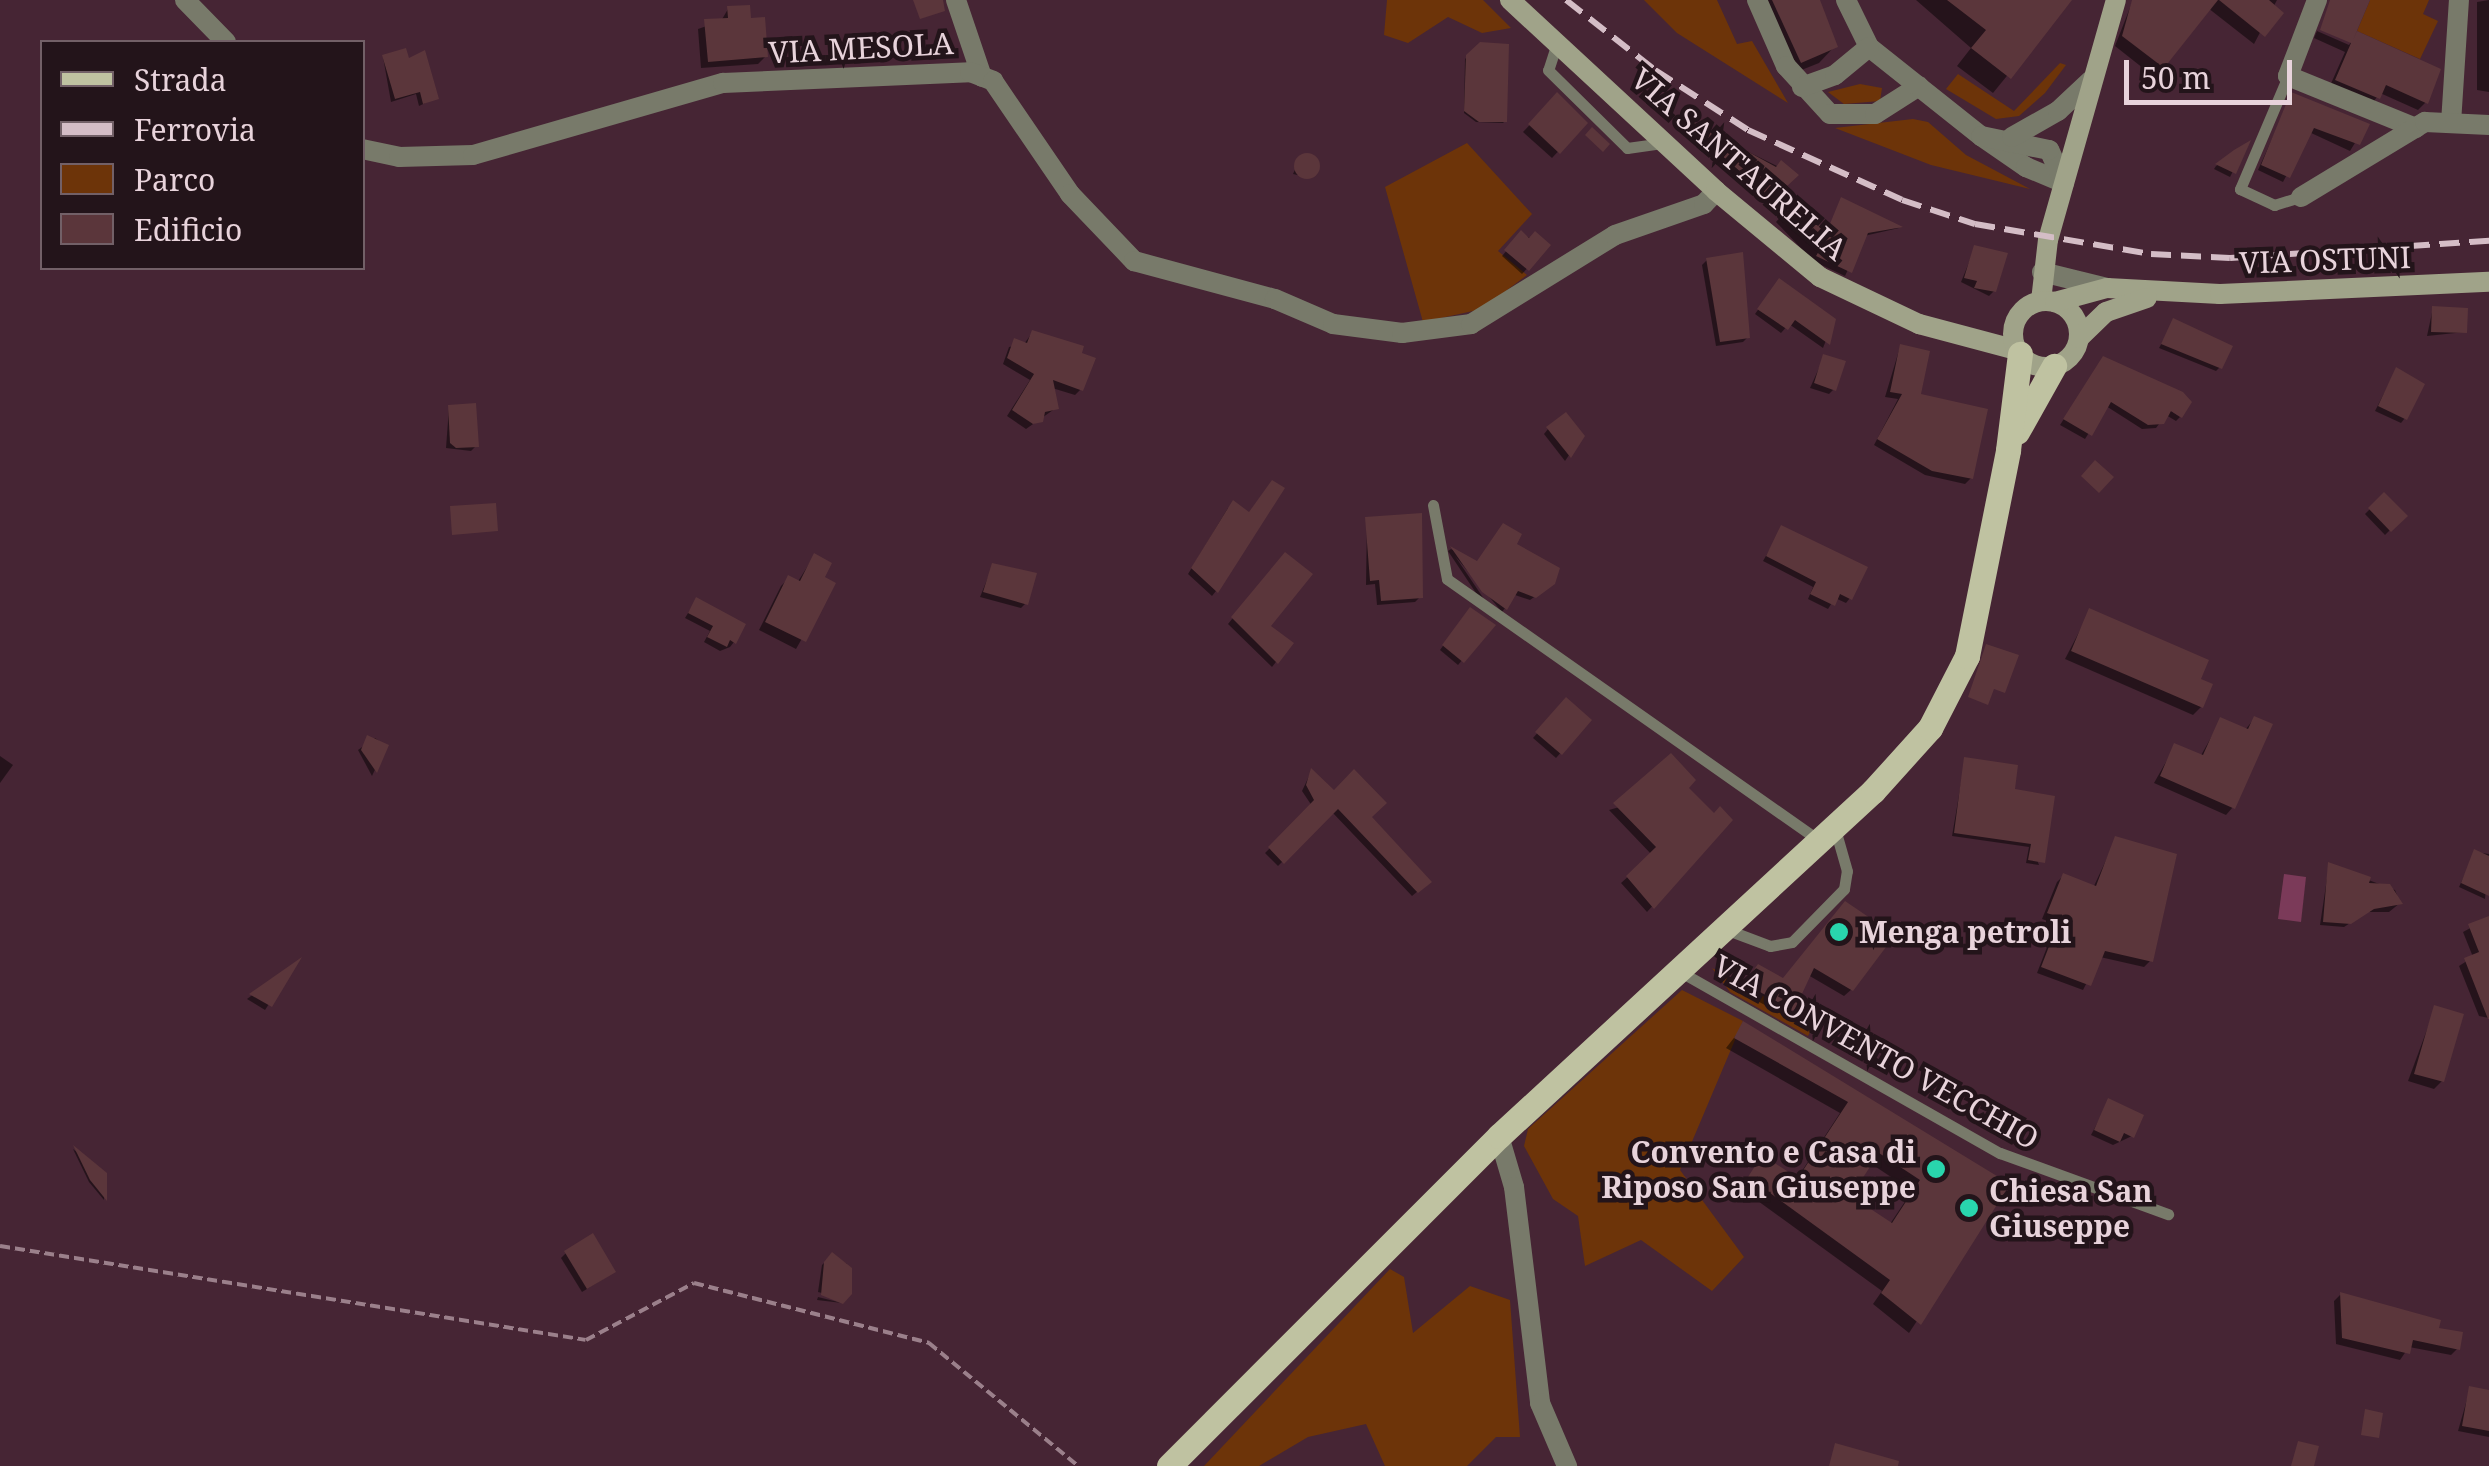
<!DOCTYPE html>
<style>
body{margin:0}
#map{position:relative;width:2489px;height:1466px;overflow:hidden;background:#462534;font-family:"Noto Serif",serif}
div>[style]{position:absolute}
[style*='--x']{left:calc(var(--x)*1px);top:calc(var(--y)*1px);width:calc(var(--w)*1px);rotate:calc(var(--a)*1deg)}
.green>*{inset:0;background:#6d3409}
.water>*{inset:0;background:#7b3a59}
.shadow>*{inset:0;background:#0007}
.building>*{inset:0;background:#5b363b}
.round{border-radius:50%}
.path>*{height:4px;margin-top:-2px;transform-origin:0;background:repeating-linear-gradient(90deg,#9b808b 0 10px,transparent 0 15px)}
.lane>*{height:11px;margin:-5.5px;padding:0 5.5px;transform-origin:5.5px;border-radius:5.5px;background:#787a6a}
.street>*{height:20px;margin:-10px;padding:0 10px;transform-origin:10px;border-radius:10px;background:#787a6a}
.secondary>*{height:20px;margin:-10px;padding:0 10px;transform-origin:10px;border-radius:10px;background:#a0a389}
.secondary>.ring{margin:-10px;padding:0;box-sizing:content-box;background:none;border:20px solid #a0a389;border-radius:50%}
.primary>*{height:25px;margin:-12.5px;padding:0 12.5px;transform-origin:12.5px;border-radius:12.5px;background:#bfc2a1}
.rail>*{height:6px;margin-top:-3px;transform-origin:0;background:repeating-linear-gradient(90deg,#d4bdc6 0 20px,transparent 0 30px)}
.dots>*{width:28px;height:28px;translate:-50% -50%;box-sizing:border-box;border:5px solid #23141a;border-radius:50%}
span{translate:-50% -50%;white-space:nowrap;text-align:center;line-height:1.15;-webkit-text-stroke:9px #23141a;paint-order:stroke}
.street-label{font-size:30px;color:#e8d3db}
.poi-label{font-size:30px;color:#e8d3db;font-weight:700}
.left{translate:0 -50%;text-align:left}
.right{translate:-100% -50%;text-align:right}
.legend{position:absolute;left:40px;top:40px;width:325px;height:230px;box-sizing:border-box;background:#23141a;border:2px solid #726067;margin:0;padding:12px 18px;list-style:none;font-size:30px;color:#e8d3db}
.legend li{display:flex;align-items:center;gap:20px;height:50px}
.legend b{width:50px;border:2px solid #726067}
.scale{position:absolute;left:2124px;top:60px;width:168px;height:45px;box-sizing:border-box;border:5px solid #e8d3db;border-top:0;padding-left:12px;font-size:30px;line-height:35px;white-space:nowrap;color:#e8d3db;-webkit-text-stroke:8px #23141a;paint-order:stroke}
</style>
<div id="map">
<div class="green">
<div style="clip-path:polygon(1387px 0,1483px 0,1511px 28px,1482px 33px,1448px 17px,1408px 43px,1384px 35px)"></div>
<div style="clip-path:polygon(1644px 0,1717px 0,1737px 44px,1752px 41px,1788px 103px,1677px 33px)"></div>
<div style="clip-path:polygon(2370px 0,2429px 0,2423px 14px,2438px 21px,2420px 59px,2357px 31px)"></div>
<div style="clip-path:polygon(2060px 63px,2066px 65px,2045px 93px,2019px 116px,1996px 119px,1946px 89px,1958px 74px,2014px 111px)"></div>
<div style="clip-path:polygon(1860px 84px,1882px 88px,1880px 101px,1844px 104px,1828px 92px)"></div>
<div style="clip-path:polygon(1913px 119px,1928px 122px,1966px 155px,2030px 189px,1931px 165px,1835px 128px)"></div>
<div style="clip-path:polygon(1467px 143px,1532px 214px,1498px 251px,1527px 275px,1482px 309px,1423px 322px,1385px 187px)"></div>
<div style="clip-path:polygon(1712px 968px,1814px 1024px,1808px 1036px,1730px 992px)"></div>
<div style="clip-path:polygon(1682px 990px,1743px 1021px,1680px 1170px,1744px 1257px,1712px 1291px,1641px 1240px,1585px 1266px,1578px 1216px,1553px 1199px,1524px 1146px,1528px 1129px)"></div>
<div style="clip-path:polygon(1390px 1269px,1404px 1277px,1413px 1333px,1470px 1286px,1510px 1300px,1520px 1437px,1496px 1437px,1467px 1466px,1385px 1466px,1366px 1424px,1308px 1437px,1259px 1466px,1204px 1466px)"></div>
</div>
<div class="water">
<div style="clip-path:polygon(2284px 874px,2306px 877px,2301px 922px,2278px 919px)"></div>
</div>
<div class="shadow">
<div style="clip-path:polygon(1752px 0,1817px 0,1835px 46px,1819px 63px,1784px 77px)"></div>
<div style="clip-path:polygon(1916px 0,2069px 0,1993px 93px,1957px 66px,1971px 48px)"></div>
<div style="clip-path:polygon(2133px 0,2277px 0,2254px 44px,2208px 8px,2153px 76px,2115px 46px)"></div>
<div style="clip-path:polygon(2489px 0,2489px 92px,2477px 90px,2477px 2px)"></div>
<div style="clip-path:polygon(728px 9px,749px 20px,766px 56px,758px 64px,701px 68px,698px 29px,721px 21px)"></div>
<div style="clip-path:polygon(2317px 31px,2349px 45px,2357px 34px,2426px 102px,2418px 110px,2380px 93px,2371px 105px,2329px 88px,2345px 52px,2314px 38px)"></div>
<div style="clip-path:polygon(1481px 44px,1505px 121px,1503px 123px,1476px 122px,1464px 113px,1465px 59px)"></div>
<div style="clip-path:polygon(383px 57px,407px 61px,436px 98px,419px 106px,416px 94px,391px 102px)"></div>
<div style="clip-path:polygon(2292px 95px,2366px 125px,2350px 151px,2309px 132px,2283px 182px,2258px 170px)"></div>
<div style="clip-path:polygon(1557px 96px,1585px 123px,1552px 158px,1523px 132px)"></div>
<div style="clip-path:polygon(1692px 124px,1795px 175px,1765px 203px,1685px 132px)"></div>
<div style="clip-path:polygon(2245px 147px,2230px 177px,2214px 169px,2216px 166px)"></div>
<div style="clip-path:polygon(1311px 157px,1318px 164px,1311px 178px,1293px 174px,1300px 159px)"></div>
<div style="clip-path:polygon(1842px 200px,1899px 228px,1864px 236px,1845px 276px,1813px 261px,1776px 222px,1792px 204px,1826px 233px)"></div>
<div style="clip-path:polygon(1521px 234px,1548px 246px,1522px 274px,1502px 256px)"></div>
<div style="clip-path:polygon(1975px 248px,1994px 291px,1989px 296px,1961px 282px)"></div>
<div style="clip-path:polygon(1707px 260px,1748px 337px,1743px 342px,1716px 346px,1702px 265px)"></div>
<div style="clip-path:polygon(1775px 286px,1834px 320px,1823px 348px,1789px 324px,1781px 333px,1755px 314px)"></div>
<div style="clip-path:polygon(2433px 308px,2465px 332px,2427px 336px)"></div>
<div style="clip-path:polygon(2174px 321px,2220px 367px,2216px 371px,2159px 348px)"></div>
<div style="clip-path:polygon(1032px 333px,1079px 355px,1081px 389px,1075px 395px,1052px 388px,1056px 408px,1026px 429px,1007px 416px,1030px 380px,1003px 364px,1009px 347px,1024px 344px)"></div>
<div style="clip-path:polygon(1900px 347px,1918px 396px,1971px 478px,1965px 484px,1925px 475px,1874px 445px,1898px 399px,1885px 397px)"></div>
<div style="clip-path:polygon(1824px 357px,1834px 389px,1829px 394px,1810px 388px)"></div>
<div style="clip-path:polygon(2099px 364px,2180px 417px,2176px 421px,2166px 415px,2156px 428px,2142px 429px,2106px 406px,2085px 439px,2060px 425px)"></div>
<div style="clip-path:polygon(2396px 370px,2405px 418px,2401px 423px,2375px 411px)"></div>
<div style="clip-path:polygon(449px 408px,476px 446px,471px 451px,446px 448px)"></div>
<div style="clip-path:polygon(1548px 429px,1582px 436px,1565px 461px,1544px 434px)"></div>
<div style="clip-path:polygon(1281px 489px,1216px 591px,1212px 596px,1188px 574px,1228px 508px,1249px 515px)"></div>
<div style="clip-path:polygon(2384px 495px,2404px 516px,2385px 535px,2365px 514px)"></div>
<div style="clip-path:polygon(1367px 520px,1420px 597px,1415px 602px,1377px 605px,1375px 584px,1366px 585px)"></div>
<div style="clip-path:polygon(1782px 528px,1850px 598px,1846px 603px,1835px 598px,1828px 609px,1808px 599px,1813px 587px,1763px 561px)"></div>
<div style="clip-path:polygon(1451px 549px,1477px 564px,1548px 587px,1530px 600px,1515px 595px,1502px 612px,1455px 556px,1484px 599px,1478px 596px,1448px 551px)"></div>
<div style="clip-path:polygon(814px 556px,821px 578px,833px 584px,796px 649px,759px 630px,781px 586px,789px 578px,797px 583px)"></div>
<div style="clip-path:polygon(1280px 560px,1267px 626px,1290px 644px,1272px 667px,1228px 624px)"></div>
<div style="clip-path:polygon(993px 565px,1025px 604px,1021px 608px,980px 597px)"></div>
<div style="clip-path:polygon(696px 600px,734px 642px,730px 647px,720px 651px,704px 642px,710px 631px,685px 618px)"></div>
<div style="clip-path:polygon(2090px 611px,2198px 681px,2201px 707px,2193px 715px,2065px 659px)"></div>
<div style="clip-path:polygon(1466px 614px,1492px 625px,1458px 665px,1440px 650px)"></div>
<div style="clip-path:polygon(1566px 700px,1589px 721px,1556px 758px,1533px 738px)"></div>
<div style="clip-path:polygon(2254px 719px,2233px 807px,2226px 815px,2154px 783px,2175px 746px,2200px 757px,2221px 720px,2245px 730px)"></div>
<div style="clip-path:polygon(375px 738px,386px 746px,372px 776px,358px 750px)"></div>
<div style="clip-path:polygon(0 756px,13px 765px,0 783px)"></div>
<div style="clip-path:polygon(1965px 760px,2012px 792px,2039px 865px,2026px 863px,2029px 847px,1952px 836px)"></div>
<div style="clip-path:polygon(1311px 772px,1368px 818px,1424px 886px,1412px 896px,1332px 812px,1278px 866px,1265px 853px,1312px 806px,1302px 791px)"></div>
<div style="clip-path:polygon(1685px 788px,1714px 817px,1730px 820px,1647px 912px,1621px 883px,1652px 855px,1609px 810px)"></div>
<div style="clip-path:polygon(2116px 839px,2150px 961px,2144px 967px,2100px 957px,2083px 990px,2037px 973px,2056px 924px,2042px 919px,2057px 882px,2063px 876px,2093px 888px)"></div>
<div style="clip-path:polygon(2475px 852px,2489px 854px,2485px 899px,2459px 887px)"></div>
<div style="clip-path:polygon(2329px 865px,2395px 890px,2400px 903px,2389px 912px,2367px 912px,2344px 927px,2320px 925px)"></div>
<div style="clip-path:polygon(1838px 912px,1852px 989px,1844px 996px,1808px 975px,1785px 1016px,1739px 991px,1751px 975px,1783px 980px)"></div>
<div style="clip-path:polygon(2489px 918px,2489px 1018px,2479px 1016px,2459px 966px,2473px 957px,2463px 932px)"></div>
<div style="clip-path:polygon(294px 966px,265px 1010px,247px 999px,251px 996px)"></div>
<div style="clip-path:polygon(2435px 1008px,2442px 1081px,2434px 1089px,2408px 1081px)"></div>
<div style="clip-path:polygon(evenodd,1744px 1025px,2007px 1185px,1909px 1333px,1873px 1304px,1882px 1291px,1740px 1188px,1763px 1158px,1796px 1180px,1840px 1113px,1726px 1048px,1744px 1025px,1870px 1163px,1912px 1191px,1890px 1224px,1848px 1197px,1870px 1163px)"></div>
<div style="clip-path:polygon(2109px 1101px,2132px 1136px,2113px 1145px,2091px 1135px)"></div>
<div style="clip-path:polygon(73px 1149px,104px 1174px,104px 1200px,89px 1182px)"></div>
<div style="clip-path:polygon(566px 1253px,608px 1276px,582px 1292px,561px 1258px)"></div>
<div style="clip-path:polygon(832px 1255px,847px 1264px,846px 1299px,818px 1292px,822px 1265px)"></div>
<div style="clip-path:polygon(2340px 1295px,2437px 1331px,2458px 1348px,2451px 1355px,2409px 1347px,2400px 1360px,2336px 1344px,2334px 1301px)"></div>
<div style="clip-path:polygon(818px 1297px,842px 1303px,817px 1300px)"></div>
<div style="clip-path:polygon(2470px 1389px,2489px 1392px,2489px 1437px,2458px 1431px)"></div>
</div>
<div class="building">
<div style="clip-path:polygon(913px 0,943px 0,945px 11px,920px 19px)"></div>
<div style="clip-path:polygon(1772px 0,1820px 0,1838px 47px,1801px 63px)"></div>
<div style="clip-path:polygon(1947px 0,2072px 0,2011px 79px,1971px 48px,1986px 30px)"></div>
<div style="clip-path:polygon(2132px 0,2218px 0,2164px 68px,2122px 36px)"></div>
<div style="clip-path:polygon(2219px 0,2269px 0,2284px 13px,2265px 37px)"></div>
<div style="clip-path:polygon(2330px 0,2370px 0,2353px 40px,2357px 31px,2441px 69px,2428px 104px,2386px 85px,2380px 99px,2335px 80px,2351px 43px,2320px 30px)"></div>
<div style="clip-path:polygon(750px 5px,751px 18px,765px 17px,768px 57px,708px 62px,704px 19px,728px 18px,727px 6px)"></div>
<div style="clip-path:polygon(1480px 42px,1509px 44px,1507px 122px,1479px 122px,1464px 111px,1466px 55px)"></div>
<div style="clip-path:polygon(406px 48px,409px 58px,425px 50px,439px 99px,423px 104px,420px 92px,395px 99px,382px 55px)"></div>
<div style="clip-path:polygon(1557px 92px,1588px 123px,1560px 154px,1528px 124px)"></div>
<div style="clip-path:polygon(2291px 92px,2370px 124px,2360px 145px,2314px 128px,2290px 178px,2261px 165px)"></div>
<div style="clip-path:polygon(1692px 121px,1776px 167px,1781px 160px,1799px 175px,1772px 200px,1688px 126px)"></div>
<div style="clip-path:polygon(1592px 127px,1610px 144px,1603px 152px,1585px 135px)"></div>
<div style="clip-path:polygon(2251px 140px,2236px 174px,2215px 164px,2234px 150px)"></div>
<div class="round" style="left:1294px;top:153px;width:26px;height:26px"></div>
<div style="clip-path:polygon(1841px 197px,1903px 227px,1868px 233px,1852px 273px,1816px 256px,1819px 251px,1779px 215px,1792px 200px,1827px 231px)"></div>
<div style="clip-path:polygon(1521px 230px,1529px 238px,1535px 231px,1551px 245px,1529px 271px,1504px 250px)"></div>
<div style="clip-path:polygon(1974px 245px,2008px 253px,1996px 292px,1974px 288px,1977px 281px,1964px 278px)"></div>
<div style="clip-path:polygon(1743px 252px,1750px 338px,1720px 342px,1706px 258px)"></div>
<div style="clip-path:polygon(1779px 278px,1836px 319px,1830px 345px,1795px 320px,1788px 330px,1757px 309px)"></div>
<div style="clip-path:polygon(2432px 306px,2468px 308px,2467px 333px,2431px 332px)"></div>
<div style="clip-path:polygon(2173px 318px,2233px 346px,2222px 369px,2161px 344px)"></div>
<div style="clip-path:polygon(1032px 330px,1084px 346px,1082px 353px,1096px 358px,1083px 391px,1053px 380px,1059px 409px,1045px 412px,1043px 422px,1033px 424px,1012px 410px,1034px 374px,1007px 358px,1014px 338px,1027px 343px)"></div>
<div style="clip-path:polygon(1900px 344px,1930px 351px,1921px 394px,1988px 409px,1973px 479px,1932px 471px,1877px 439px,1902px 394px,1890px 392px)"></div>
<div style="clip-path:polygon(1823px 354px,1846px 361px,1836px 391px,1814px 383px)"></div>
<div style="clip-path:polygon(2103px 356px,2183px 392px,2192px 402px,2182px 418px,2171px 411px,2164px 424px,2148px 425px,2111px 402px,2092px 436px,2063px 419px)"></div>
<div style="clip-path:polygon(2396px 367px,2425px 384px,2407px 420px,2378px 406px)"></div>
<div style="clip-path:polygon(476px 403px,479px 447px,456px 448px,450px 443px,448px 405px)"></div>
<div style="clip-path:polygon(1566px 412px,1585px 436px,1571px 458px,1546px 427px)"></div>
<div style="clip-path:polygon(2095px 460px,2114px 477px,2099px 493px,2081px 476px)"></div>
<div style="clip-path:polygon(1272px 480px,1285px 488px,1218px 593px,1191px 568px,1233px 500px,1249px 512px)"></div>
<div style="clip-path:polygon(2384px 492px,2408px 516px,2391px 532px,2368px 508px)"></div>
<div style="clip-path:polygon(496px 503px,498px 531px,452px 535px,450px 506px)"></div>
<div style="clip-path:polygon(1422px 513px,1423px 598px,1381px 601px,1379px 580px,1370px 581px,1365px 517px)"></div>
<div style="clip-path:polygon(1503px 523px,1522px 534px,1517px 544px,1560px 568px,1555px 584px,1536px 598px,1518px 591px,1507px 610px,1482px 592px,1450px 546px,1477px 561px)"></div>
<div style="clip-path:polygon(1781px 525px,1868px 567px,1852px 600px,1840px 594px,1835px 606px,1810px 594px,1816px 582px,1766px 556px)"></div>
<div style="clip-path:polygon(1285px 552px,1313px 574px,1271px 626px,1294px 643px,1278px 664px,1231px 617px)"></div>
<div style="clip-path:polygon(814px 553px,832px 563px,825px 577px,836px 583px,806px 642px,765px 622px,788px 575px,800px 581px)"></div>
<div style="clip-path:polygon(992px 563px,1037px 573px,1028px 605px,983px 592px)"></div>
<div style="clip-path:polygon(696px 597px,746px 624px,736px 644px,730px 640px,727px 647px,707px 637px,713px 626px,688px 613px)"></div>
<div style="clip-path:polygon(1470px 607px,1496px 625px,1464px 663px,1442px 645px)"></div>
<div style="clip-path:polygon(2089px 608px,2209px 660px,2201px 679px,2213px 684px,2203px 708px,2071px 651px)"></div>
<div style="clip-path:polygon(1986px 644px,2019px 655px,2005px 693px,1994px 689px,1988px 705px,1968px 697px)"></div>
<div style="clip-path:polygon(1566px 697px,1592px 720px,1562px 755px,1535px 732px)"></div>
<div style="clip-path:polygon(2254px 716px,2273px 724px,2235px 809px,2160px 776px,2174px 743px,2203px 755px,2220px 717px,2248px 729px)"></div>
<div style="clip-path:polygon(367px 735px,389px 745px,377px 773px,361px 750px)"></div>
<div style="clip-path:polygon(1671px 753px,1696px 780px,1689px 788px,1714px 813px,1720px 806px,1733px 820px,1654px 909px,1626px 876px,1656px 847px,1613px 803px)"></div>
<div style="clip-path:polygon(1964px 757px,2018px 765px,2015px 789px,2055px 796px,2045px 863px,2028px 860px,2031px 844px,1954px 833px)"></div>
<div style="clip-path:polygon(1311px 768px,1334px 790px,1354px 769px,1387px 803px,1372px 817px,1432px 882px,1418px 893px,1338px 809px,1284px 864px,1268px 847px,1314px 800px,1306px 785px)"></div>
<div style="clip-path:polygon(2115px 836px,2177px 854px,2153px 962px,2105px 951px,2091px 986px,2041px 967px,2060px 918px,2047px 913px,2063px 873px,2096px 886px)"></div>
<div style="clip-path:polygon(2474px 849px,2489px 856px,2489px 896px,2461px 883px)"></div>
<div style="clip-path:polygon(2328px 862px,2371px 877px,2369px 883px,2390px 884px,2403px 904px,2374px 909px,2351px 924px,2323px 922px)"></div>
<div style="clip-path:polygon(1845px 901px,1895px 935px,1853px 991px,1814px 968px,1794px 1011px,1744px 983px,1758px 964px,1783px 978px)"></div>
<div style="clip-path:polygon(2489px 916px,2489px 1019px,2488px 1019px,2464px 958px,2479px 952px,2468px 924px)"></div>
<div style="clip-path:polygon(302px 957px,272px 1007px,249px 994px)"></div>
<div style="clip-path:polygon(2434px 1005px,2464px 1014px,2444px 1082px,2414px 1074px)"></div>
<div style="clip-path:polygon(evenodd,1743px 1021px,2010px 1184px,1921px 1325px,1881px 1293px,1890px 1280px,1748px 1177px,1762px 1155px,1798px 1178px,1848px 1102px,1734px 1038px,1743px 1021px,1879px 1153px,1920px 1180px,1892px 1223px,1851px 1196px,1879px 1153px)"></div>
<div style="clip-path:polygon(2108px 1098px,2144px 1115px,2134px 1138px,2124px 1133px,2120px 1142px,2094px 1130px)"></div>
<div style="clip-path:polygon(73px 1145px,107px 1173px,107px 1201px,90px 1180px)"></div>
<div style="clip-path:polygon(593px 1233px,616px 1272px,587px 1289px,564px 1251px)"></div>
<div style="clip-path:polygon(832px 1252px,852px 1268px,852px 1294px,843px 1304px,821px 1295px,824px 1262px)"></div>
<div style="clip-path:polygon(2340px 1292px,2441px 1320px,2439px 1328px,2463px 1332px,2460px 1350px,2413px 1340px,2410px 1354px,2342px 1338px)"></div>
<div style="clip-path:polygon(2469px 1386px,2489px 1390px,2489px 1431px,2462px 1426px)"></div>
<div style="clip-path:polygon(2365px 1409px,2383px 1413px,2379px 1438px,2361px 1435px)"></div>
<div style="clip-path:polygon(2298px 1441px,2319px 1446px,2314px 1466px,2291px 1466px)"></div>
<div style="clip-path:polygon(1835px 1443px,1899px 1461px,1898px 1466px,1829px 1466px)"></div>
</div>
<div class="path">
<div style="--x:0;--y:1246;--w:593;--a:9.11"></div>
<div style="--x:586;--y:1340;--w:122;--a:-27.8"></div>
<div style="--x:694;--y:1283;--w:243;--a:14.3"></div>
<div style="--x:929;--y:1343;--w:193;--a:39.5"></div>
</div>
<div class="lane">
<div style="--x:1557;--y:43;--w:28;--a:108"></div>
<div style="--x:1548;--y:70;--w:111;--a:44.6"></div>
<div style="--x:1627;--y:148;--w:37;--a:-8"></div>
<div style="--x:2288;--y:76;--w:123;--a:113"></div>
<div style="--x:2240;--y:189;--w:38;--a:25"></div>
<div style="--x:2274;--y:205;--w:28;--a:-17"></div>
<div style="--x:1433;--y:505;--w:75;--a:79.3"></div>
<div style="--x:1447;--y:579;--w:454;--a:35.1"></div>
<div style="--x:1725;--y:929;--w:48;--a:20.7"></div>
<div style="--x:1770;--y:946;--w:22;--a:-10"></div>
<div style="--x:1792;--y:942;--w:74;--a:-45.5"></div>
<div style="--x:1844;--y:889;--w:18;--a:-81"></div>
<div style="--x:1847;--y:871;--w:44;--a:-105.9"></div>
<div style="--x:1679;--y:971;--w:369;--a:29.6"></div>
<div style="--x:2000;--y:1153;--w:179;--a:20"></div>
</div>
<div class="street">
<div style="--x:185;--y:0;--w:59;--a:45.7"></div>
<div style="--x:956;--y:0;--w:81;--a:71.3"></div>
<div style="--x:1757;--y:0;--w:72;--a:66.3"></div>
<div style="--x:1786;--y:66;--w:65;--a:47.5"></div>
<div style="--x:1830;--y:114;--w:45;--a:0"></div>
<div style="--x:1875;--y:114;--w:52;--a:-32.5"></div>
<div style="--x:1846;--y:0;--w:52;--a:63.9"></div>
<div style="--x:1869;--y:47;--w:143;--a:38.5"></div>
<div style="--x:1981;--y:136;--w:55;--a:34.6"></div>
<div style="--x:2026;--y:167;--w:41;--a:22.8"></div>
<div style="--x:2064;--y:183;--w:36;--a:-114"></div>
<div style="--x:2049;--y:150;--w:69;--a:-168.4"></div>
<div style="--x:2317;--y:0;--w:81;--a:110.9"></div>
<div style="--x:2288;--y:76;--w:138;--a:22.1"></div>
<div style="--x:1802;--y:87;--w:35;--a:-20"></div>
<div style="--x:1835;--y:75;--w:44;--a:-39.5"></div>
<div style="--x:2451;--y:123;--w:123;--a:-86.3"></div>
<div style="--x:2012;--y:137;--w:53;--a:-29.5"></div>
<div style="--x:2058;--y:111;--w:45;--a:-43.2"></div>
<div style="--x:362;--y:149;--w:38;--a:12"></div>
<div style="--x:399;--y:157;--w:74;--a:-1.5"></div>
<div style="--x:473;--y:155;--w:260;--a:-16.1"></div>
<div style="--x:723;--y:83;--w:247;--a:-2.5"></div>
<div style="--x:970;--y:72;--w:25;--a:21"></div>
<div style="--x:993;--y:81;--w:137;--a:55.7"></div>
<div style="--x:1070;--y:194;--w:93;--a:46.3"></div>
<div style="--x:1134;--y:261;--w:146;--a:15.1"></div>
<div style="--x:1275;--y:299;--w:63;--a:23.3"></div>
<div style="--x:1333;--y:324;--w:70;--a:7.4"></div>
<div style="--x:1402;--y:333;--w:70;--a:-7.4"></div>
<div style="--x:1471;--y:324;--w:169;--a:-31.7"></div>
<div style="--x:1615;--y:235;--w:94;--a:-19.2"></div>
<div style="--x:1704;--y:204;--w:18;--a:-47"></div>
<div style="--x:2301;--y:197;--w:145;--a:-31.2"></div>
<div style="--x:2425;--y:122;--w:64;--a:2.7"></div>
<div style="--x:2042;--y:272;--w:67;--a:13.8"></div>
<div style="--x:1499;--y:1136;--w:53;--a:73.6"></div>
<div style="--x:1514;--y:1187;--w:218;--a:83.1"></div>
<div style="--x:1540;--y:1403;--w:69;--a:66.8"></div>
</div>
<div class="secondary">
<div style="--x:1510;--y:0;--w:281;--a:42.8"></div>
<div style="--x:1716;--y:191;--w:135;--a:39.6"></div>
<div style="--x:1820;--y:277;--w:110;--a:25.4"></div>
<div style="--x:1919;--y:324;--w:101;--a:14.9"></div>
<div style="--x:2041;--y:301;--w:61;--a:-83.5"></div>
<div style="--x:2048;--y:240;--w:249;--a:-74.2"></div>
<div class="ring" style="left:2013px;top:301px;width:46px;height:46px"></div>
<div style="--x:2055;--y:302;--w:54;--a:-15.1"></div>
<div style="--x:2107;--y:288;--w:113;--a:3"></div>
<div style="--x:2220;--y:294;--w:269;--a:-2.6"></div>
<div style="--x:2079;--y:338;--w:37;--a:-44"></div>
<div style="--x:2106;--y:312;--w:43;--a:-18.9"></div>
</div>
<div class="primary">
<div style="--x:2017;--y:432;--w:76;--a:-60.7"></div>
<div style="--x:1169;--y:1466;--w:467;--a:-45"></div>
<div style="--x:1499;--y:1136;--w:509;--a:-42.69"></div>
<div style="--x:1873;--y:791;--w:85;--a:-47.9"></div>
<div style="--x:1930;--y:728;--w:81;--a:-62.8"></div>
<div style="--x:1967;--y:656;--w:210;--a:-78.7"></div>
<div style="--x:2008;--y:450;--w:97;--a:-82.9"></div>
</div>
<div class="rail">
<div style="--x:1566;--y:0;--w:113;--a:38.2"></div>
<div style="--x:1655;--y:70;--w:111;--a:32.8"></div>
<div style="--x:1748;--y:130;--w:169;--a:24.4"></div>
<div style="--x:1902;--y:200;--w:77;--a:18.2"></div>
<div style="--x:1975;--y:224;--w:179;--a:9.7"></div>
<div style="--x:2151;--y:254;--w:79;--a:2.9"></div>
<div style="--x:2230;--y:258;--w:260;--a:-3.8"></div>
</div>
<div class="dots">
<div style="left:1839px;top:932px;background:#29d5ad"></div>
<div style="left:1936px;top:1169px;background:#29d5ad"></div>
<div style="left:1969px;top:1208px;background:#29d5ad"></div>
</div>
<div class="street-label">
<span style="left:861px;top:48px;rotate:-3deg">VIA MESOLA</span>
<span style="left:1739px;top:164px;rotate:41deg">VIA SANT'AURELIA</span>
<span style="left:2325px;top:260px;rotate:-2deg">VIA OSTUNI</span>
<span style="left:1876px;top:1052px;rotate:29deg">VIA CONVENTO VECCHIO</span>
</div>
<div class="poi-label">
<span class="left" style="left:1859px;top:932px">Menga petroli</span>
<span class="right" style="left:1916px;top:1169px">Convento e Casa di<br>Riposo San Giuseppe</span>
<span class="left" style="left:1989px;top:1208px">Chiesa San<br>Giuseppe</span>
</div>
<ul class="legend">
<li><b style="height:12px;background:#bfc2a1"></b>Strada</li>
<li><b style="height:12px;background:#d4bdc6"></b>Ferrovia</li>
<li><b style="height:28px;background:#6d3409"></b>Parco</li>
<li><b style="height:28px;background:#5b363b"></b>Edificio</li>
</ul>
<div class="scale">50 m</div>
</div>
